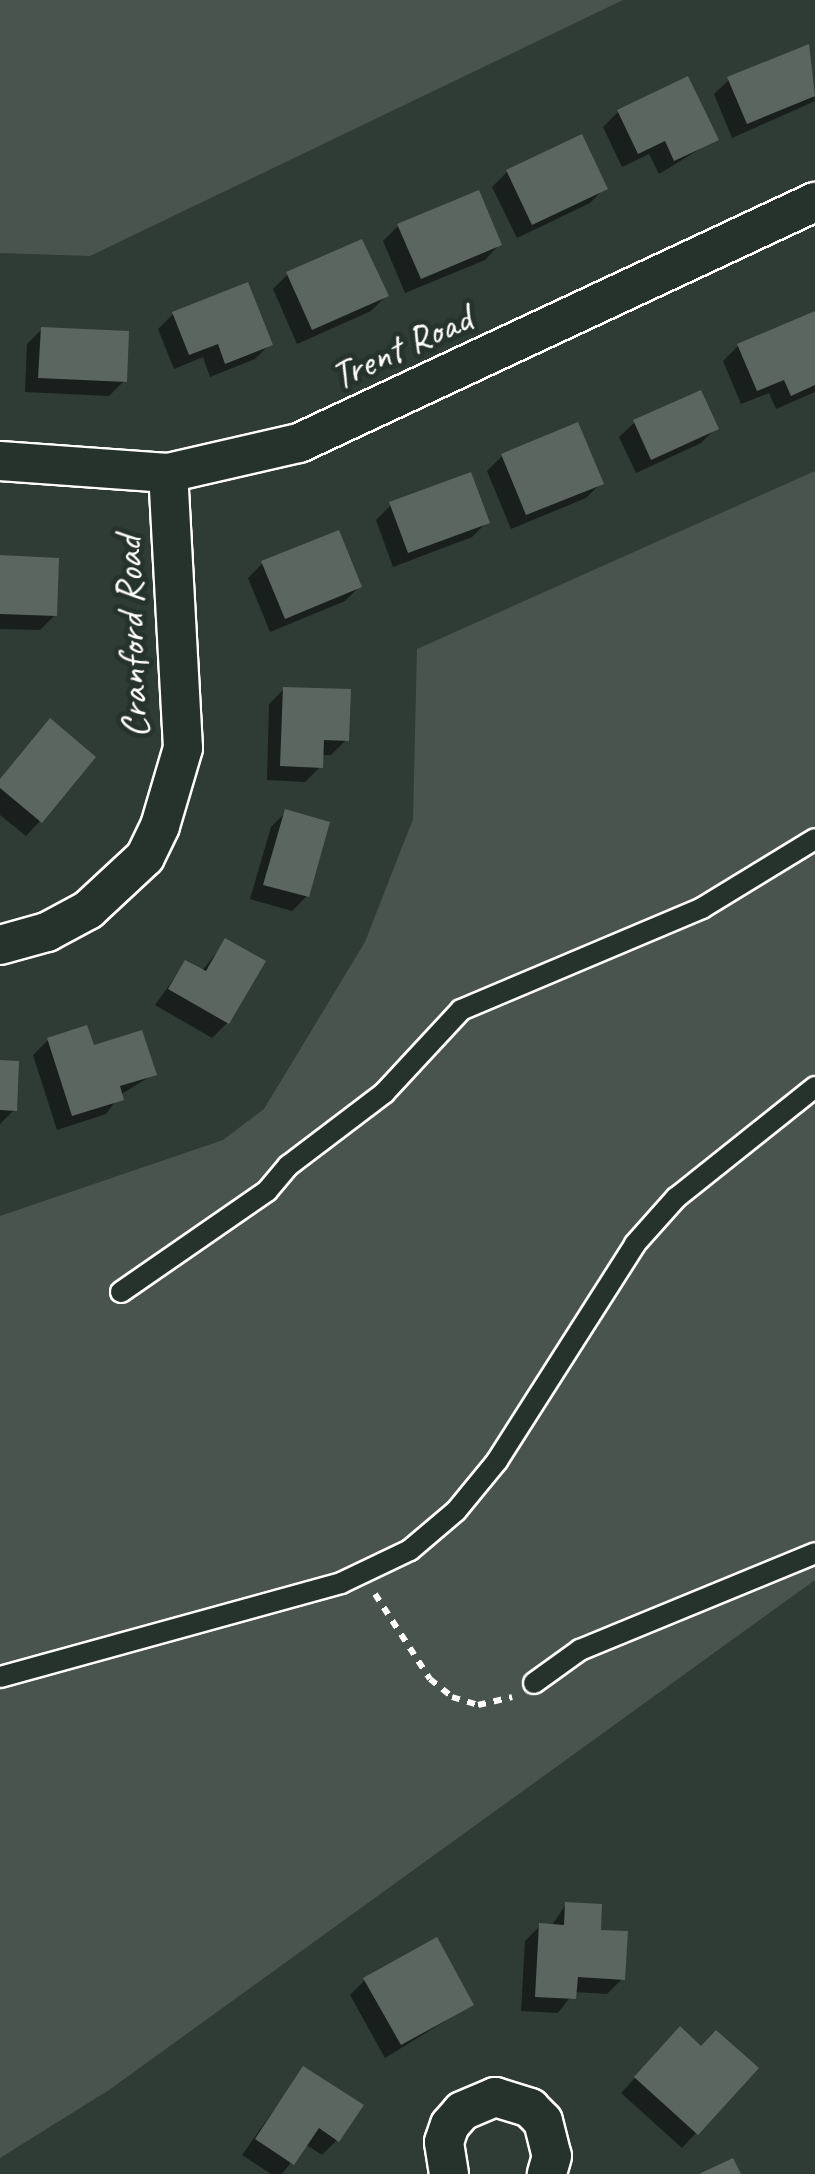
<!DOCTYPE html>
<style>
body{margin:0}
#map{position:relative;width:815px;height:2174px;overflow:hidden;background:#2f3b35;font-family:Caveat,sans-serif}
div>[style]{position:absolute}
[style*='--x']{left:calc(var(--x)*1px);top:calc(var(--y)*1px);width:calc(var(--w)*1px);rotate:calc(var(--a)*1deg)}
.green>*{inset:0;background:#4a544f}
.shadow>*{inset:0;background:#0007}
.building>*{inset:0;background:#5b6661}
.path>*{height:6px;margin-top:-3px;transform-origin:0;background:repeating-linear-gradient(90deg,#fff 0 8px,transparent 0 16px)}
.roads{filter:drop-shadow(2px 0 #fff) drop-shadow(-2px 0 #fff) drop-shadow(0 2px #fff) drop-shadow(0 -2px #fff)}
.service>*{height:20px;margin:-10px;padding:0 10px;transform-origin:10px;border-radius:10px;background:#26332d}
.minor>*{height:38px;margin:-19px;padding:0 19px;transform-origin:19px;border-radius:19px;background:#26332d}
span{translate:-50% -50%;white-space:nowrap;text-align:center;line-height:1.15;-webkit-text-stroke:10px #26332d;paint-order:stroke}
.street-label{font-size:40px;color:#fff}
</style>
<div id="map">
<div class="green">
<div style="clip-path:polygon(0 0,623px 0,90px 256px,0 253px)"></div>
<div style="clip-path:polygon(815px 471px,815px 1580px,109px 2090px,0 2158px,0 1216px,223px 1140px,264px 1109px,365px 942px,413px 819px,417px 649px)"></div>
</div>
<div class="shadow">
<div style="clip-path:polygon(807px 47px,815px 101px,732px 138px,714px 94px,729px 80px)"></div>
<div style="clip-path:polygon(687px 79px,716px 139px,659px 174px,649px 154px,622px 167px,603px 127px,618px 112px)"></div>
<div style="clip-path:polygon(507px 172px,605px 188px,590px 203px,517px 238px,492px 187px)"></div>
<div style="clip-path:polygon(398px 226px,499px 245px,485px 260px,405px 293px,383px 241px)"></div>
<div style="clip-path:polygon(288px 274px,386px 296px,371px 311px,297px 344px,273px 289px)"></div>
<div style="clip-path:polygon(173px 314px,270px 344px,255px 359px,210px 377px,203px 357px,174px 369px,158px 329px)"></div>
<div style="clip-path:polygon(815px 314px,815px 392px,776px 409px,769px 393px,741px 404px,723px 361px,738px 346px)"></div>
<div style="clip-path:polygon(42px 329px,124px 381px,109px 396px,25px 392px,27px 344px)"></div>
<div style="clip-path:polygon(634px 423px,716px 428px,701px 443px,636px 473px,619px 437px)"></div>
<div style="clip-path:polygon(502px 456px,601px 483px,586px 498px,511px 529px,487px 471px)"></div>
<div style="clip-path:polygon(391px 505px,487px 522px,472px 537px,393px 567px,376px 520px)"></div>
<div style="clip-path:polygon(0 558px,55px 615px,40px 630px,0 629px)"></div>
<div style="clip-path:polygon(263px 563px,360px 586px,345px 601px,270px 632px,248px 578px)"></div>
<div style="clip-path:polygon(284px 689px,346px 740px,331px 755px,321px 755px,320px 767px,305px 782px,267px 780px,269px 704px)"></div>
<div style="clip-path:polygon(0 779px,40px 821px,26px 836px,0 815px)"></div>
<div style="clip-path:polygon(286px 812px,307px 896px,292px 911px,250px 899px,271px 827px)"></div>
<div style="clip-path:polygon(226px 941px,227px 1023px,212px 1038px,155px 1005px,185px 963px,201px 972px)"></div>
<div style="clip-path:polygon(48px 1040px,92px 1048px,154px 1074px,120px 1095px,106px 1114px,57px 1130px,33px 1055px)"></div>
<div style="clip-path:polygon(0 1063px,14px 1110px,0 1124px)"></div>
<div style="clip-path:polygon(566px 1904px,598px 1932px,622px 1979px,607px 1994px,574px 1992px,558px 2013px,521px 2011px,525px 1941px,540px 1926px,551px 1927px)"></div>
<div style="clip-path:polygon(365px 1980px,471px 2005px,385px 2058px,350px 1995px)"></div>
<div style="clip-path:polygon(665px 2045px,696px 2133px,682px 2148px,621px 2093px)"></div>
<div style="clip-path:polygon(303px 2069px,337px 2140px,322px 2155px,305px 2144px,282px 2174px,271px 2174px,242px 2155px)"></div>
</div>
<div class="building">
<div style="clip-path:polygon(809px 44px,815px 96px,747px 124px,727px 77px)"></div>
<div style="clip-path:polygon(688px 76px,719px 140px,674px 161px,665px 141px,638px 154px,617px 110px)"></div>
<div style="clip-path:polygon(582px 134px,608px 189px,532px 225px,506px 170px)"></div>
<div style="clip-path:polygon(479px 190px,502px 245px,421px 279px,397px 224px)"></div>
<div style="clip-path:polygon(362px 239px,389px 296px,312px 330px,286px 272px)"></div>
<div style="clip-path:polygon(248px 282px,273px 345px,225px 364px,218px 344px,189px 355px,172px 312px)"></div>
<div style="clip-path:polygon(815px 311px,815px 385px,791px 396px,784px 380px,757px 391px,737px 344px)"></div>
<div style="clip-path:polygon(41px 327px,129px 331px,127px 382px,38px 378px)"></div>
<div style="clip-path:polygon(701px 390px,719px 429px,651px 460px,633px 420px)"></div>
<div style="clip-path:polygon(578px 422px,604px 484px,526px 515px,501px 454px)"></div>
<div style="clip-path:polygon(471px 472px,490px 523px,408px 553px,389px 502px)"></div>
<div style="clip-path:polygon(339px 530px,362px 587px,285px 619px,261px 561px)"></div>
<div style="clip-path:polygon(0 555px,59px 558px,57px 616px,0 614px)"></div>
<div style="clip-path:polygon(283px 687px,351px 689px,349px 741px,324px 740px,323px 768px,280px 766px)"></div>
<div style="clip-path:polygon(50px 718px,96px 757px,42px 823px,0 788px,0 779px)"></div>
<div style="clip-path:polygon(285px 809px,330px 822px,309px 897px,263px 885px)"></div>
<div style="clip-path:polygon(225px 938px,266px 961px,229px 1024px,168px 989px,185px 960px,206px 971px)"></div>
<div style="clip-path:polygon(87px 1025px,94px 1045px,142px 1030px,157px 1075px,120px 1086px,124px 1100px,72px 1116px,47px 1038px)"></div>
<div style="clip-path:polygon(0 1060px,19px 1061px,17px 1111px,0 1110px)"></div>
<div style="clip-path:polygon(565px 1902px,602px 1904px,601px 1930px,628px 1931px,625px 1980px,578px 1977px,576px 1999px,535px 1997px,539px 1923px,564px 1925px)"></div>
<div style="clip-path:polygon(437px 1937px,474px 2005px,401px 2045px,363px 1978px)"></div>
<div style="clip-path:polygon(680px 2026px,701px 2046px,716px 2030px,759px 2068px,698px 2135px,634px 2077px)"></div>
<div style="clip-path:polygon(303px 2066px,364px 2105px,339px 2142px,319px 2128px,294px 2165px,255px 2139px)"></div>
<div style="clip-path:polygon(733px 2158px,741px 2174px,699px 2174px)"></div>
</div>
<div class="path">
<div style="--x:375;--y:1594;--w:101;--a:57.1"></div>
<div style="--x:430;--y:1679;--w:28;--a:39"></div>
<div style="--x:452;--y:1697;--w:27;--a:17"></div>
<div style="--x:478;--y:1705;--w:35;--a:-13"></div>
</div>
<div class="roads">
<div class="service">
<div style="--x:121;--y:1292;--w:178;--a:-34.7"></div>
<div style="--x:267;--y:1191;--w:33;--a:-50"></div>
<div style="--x:288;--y:1166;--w:121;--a:-37.2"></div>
<div style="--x:384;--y:1093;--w:113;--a:-47.1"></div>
<div style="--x:461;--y:1010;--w:262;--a:-22.9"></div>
<div style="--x:702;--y:908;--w:132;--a:-31.4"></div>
<div style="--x:0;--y:1677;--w:354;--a:-15.4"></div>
<div style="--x:341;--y:1583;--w:76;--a:-25.6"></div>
<div style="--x:410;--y:1550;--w:60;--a:-40.3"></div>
<div style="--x:456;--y:1511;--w:65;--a:-50.6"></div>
<div style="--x:497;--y:1461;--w:257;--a:-57.5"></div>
<div style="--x:635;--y:1244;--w:62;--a:-48.3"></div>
<div style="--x:676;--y:1198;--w:178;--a:-38.6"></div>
<div style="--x:534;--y:1683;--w:57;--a:-35.7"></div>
<div style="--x:580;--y:1650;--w:254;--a:-22.4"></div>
</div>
<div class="minor">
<div style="--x:0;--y:461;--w:168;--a:4.1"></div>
<div style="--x:168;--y:473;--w:134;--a:-12.9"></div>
<div style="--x:299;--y:443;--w:570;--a:-25.04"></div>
<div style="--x:0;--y:945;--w:49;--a:-15.5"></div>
<div style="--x:47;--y:932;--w:47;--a:-28.2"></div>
<div style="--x:88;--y:910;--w:78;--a:-42.9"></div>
<div style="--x:145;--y:857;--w:34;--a:-64"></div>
<div style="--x:160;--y:826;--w:81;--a:-73.6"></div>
<div style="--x:183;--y:748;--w:275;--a:-93.1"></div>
<div style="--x:449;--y:2174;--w:32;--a:-99"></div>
<div style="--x:444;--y:2142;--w:18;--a:-71"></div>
<div style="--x:450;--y:2125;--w:18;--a:-49"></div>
<div style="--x:462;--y:2111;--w:36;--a:-23"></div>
<div style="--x:495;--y:2097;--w:37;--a:17"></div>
<div style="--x:530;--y:2108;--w:18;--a:45"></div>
<div style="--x:543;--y:2121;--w:36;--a:76"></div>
<div style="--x:552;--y:2156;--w:19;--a:106"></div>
</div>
</div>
<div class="street-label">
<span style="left:401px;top:347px;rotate:-25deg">Trent Road</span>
<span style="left:131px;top:637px;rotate:-92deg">Cranford Road</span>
</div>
</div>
